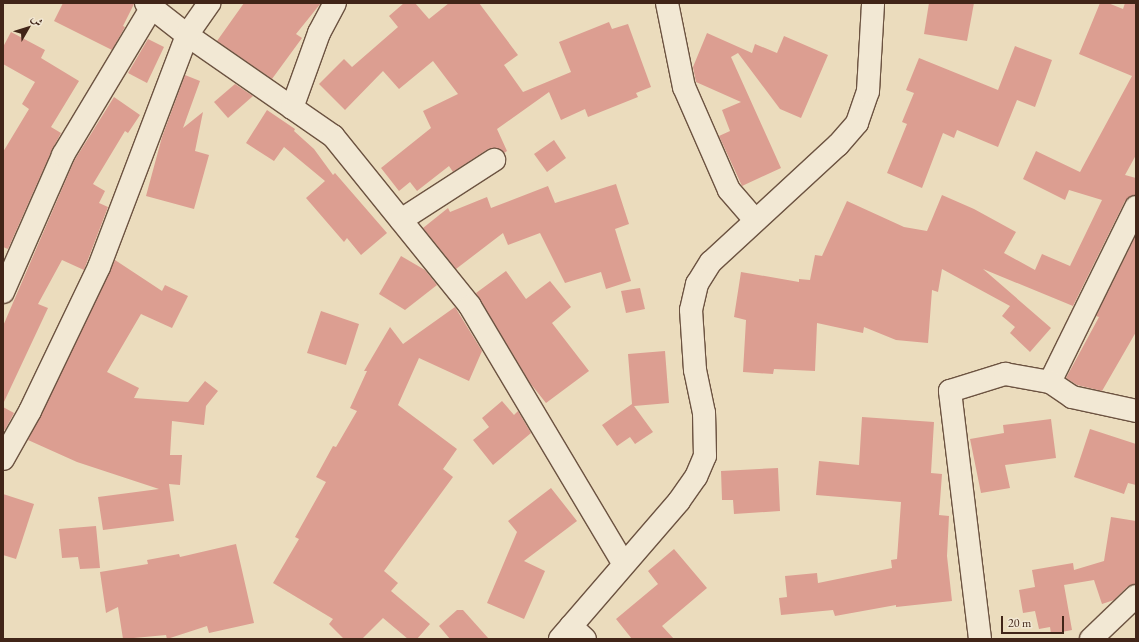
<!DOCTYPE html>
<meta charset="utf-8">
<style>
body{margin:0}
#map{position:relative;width:1139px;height:642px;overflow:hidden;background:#ebdcbd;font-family:"EB Garamond",Amiri,serif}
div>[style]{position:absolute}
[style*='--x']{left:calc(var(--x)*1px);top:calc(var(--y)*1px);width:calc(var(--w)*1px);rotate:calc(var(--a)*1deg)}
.building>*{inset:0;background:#dc9e91}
.roads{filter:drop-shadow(1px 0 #6c5341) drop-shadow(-1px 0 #6c5341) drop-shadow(0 1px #6c5341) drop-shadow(0 -1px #6c5341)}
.street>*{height:22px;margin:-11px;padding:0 11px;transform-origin:11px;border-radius:11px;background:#f2e8d4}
.secondary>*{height:22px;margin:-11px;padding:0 11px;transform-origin:11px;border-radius:11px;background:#f2e8d4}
span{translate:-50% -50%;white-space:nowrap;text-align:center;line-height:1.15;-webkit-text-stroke:4px #f2e8d4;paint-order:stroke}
.frame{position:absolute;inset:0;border:4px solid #412518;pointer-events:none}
.north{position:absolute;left:8px;top:8px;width:40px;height:40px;-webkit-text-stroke:3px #f2e8d4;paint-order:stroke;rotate:51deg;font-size:11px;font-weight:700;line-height:16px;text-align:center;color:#412518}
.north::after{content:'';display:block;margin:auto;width:14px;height:18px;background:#412518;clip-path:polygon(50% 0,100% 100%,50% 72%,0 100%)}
.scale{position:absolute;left:1001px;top:616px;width:63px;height:18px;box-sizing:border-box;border:2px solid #412518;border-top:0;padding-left:5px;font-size:12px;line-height:14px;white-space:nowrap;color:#412518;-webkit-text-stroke:3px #f2e8d4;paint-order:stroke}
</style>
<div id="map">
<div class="building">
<div style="clip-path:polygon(63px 3px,134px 3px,134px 4px,123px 26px,125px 27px,112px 50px,54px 21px)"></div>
<div style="clip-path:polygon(244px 3px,321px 3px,296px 34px,302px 38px,272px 79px,217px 41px)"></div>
<div style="clip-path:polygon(404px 3px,415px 3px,429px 19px,449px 3px,479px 3px,518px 55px,504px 65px,523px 92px,571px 72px,559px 42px,609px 22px,612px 29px,628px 24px,651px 87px,636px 93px,638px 97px,588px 117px,585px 109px,561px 120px,549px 92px,497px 129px,507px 151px,504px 153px,494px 148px,488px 149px,453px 172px,449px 166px,417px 191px,410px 182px,399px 191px,381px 168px,431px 128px,423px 111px,458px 94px,433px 61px,399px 89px,383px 71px,345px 110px,319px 84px,344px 59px,352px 67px,398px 27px,389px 16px)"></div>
<div style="clip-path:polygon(929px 3px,974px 3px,967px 41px,924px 34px)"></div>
<div style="clip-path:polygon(1100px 3px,1108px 3px,1123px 9px,1125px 3px,1136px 3px,1136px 155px,1125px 175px,1136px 178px,1136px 195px,1125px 201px,1073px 306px,983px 269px,1051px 328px,1030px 352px,1010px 333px,1015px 327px,1002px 316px,1010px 306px,942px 269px,938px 292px,932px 290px,928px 343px,896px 340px,864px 327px,863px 333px,817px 323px,815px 371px,774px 369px,773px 374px,743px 372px,746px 320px,734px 317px,741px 272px,799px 282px,799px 279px,810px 280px,815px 255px,822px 256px,847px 201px,904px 227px,927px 231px,942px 195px,974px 209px,1016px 232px,1004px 253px,1035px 270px,1042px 254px,1070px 266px,1102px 200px,1069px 190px,1065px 200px,1023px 179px,1036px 151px,1080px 172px,1132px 76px,1079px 54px)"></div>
<div style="clip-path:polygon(11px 32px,45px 50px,41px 58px,79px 81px,51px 127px,61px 133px,52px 150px,8px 249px,3px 247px,3px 152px,29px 109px,22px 104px,35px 82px,3px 64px,3px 47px)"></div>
<div style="clip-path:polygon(707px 33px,752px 53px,755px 44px,777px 53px,784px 36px,828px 55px,801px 118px,780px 109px,738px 53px,731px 57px,781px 168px,742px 186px,719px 136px,730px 131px,722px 110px,741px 102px,696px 82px,693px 67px)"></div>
<div style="clip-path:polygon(148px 39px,164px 47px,147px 83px,128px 73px)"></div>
<div style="clip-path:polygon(1015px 46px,1052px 60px,1035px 107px,1017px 100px,998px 147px,957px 130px,954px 138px,943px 133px,922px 188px,887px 173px,907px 124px,902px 122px,914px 93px,906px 90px,919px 58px,998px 90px)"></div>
<div style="clip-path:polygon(185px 75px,200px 81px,183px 128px,203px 112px,195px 151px,209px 155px,194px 209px,146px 196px,162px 137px)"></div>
<div style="clip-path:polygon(235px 84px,253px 96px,228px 118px,214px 102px)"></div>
<div style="clip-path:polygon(114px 97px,140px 115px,128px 133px,125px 131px,93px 184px,105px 191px,99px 203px,108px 207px,84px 270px,62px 260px,38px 304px,48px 308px,3px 404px,3px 326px,74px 161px)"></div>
<div style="clip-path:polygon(267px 110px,295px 129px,294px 131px,314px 149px,333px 175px,335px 173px,387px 233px,361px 255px,347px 238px,344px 242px,306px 198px,325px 181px,284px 147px,274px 161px,246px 143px)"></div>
<div style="clip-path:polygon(554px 140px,566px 158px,547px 172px,534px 154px)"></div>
<div style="clip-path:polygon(616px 184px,629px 224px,615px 229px,631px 281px,606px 289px,601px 272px,565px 283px,540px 233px,508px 245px,503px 233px,456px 269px,423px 228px,448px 208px,450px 212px,487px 197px,491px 208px,548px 186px,555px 203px)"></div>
<div style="clip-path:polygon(1136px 235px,1136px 332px,1102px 391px,1077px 385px,1066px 378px,1099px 317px,1096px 316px)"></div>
<div style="clip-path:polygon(401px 256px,425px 270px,437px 285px,405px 310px,379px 294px)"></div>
<div style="clip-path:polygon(115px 260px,162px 291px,165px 285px,188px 296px,172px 328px,141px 314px,107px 372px,139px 388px,134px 398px,188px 402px,205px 381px,218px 391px,206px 406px,204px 425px,172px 421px,170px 455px,182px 455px,180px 485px,169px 484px,174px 521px,103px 530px,98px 497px,159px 489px,77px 462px,28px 440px)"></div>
<div style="clip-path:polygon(506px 271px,526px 299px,550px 281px,571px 307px,552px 323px,589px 371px,546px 403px,530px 383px,476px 293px)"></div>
<div style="clip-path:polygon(640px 288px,645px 309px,626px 313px,621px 291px)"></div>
<div style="clip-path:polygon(455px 307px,482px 351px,469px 381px,419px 358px,398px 405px,457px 449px,443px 469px,453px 477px,384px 571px,398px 583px,391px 591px,430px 624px,417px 639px,408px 639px,383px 618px,362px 639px,344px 639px,329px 624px,333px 619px,273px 583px,299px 539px,295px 537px,326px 482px,316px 477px,333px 446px,336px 447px,357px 411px,350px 408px,367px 371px,364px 371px,390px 327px,403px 344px)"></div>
<div style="clip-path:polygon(321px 311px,359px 324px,346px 365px,307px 353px)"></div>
<div style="clip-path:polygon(665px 351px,669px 403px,634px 406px,653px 432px,635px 444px,630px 437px,617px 446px,602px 425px,632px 404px,628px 354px)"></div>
<div style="clip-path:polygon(502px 401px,514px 415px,518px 411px,531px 433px,493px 465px,473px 440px,489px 427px,482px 418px)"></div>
<div style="clip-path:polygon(3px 407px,14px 413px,5px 430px,3px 429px)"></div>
<div style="clip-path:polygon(862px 417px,934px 422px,931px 473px,942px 474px,939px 515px,949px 516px,947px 556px,952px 601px,896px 607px,896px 605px,835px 616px,833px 610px,781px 615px,779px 598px,787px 597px,785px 576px,817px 573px,818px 583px,892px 568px,891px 560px,897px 559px,901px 502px,816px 495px,819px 461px,859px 465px)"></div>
<div style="clip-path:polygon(1051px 419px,1056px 458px,1005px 465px,1010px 488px,981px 493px,970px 439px,1004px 433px,1003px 425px)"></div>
<div style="clip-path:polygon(1090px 429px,1136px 444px,1136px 485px,1128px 483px,1124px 494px,1074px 477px)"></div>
<div style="clip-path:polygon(778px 468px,780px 511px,734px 514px,733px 500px,722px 500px,721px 471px)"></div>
<div style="clip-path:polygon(551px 488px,577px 521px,524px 561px,545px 571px,524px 619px,487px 603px,517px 532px,508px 521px)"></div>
<div style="clip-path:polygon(3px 494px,34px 504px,16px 559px,3px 555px)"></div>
<div style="clip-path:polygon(1111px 517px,1136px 521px,1136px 584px,1127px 587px,1114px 600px,1102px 604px,1094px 580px,1064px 585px,1072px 630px,1051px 634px,1050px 627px,1039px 629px,1035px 611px,1023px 613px,1019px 590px,1035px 587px,1032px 570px,1073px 563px,1074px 570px,1104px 561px)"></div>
<div style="clip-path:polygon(96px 526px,100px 568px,80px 569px,78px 557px,62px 558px,59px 529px)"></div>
<div style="clip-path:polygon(236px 544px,254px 623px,209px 633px,207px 626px,167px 639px,166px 635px,123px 639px,118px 607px,106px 613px,100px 572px,148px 564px,147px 560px,179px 554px,180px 557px)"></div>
<div style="clip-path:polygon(674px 549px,707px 588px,662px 626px,674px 639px,632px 639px,616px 619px,658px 584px,648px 571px)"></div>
<div style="clip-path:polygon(457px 610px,463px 610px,489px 639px,450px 639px,439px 626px)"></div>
</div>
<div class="roads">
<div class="street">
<div style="--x:146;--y:3;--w:52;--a:38"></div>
<div style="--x:187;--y:35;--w:178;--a:34.7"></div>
<div style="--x:333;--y:136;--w:218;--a:51.1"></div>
<div style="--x:470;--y:306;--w:299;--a:59.2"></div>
<div style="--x:667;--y:3;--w:86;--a:78.6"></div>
<div style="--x:684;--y:87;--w:112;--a:66.4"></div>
<div style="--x:729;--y:190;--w:40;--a:49"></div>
<div style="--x:292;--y:108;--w:80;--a:-70.2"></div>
<div style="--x:319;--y:33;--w:34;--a:-62"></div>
<div style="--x:401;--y:220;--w:111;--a:-32.8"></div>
<div style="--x:3;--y:292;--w:150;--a:-66.3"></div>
<div style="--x:63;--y:155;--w:173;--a:-59"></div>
<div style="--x:1050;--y:382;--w:195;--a:-63.8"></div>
<div style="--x:3;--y:459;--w:55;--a:-60.6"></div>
<div style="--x:30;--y:411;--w:160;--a:-64.4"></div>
<div style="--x:99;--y:267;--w:248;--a:-69.2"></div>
<div style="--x:187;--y:35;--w:39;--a:-55"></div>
<div style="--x:571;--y:626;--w:19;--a:43"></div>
<div style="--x:980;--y:639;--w:250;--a:-96.9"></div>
<div style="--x:950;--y:391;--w:58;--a:-17.2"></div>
<div style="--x:1005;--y:374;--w:46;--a:10.1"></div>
<div style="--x:1050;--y:382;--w:27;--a:34"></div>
<div style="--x:1072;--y:397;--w:66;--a:12.3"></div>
<div style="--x:1091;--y:639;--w:62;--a:-43.7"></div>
</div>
<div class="secondary">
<div style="--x:560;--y:639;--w:182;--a:-49.2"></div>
<div style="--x:679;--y:501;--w:29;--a:-55"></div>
<div style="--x:696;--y:477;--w:23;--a:-67"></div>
<div style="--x:705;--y:456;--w:43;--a:-91.3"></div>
<div style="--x:704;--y:413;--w:44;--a:-101.8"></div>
<div style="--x:695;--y:370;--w:60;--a:-93.8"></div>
<div style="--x:691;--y:310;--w:27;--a:-77"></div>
<div style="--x:697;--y:284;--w:26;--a:-58"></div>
<div style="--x:711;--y:262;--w:173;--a:-42.7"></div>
<div style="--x:838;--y:145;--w:29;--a:-49"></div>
<div style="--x:857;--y:123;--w:34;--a:-71"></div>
<div style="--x:868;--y:91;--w:88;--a:-86.7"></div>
</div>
</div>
<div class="frame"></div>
<div class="north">ش</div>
<div class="scale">20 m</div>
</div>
